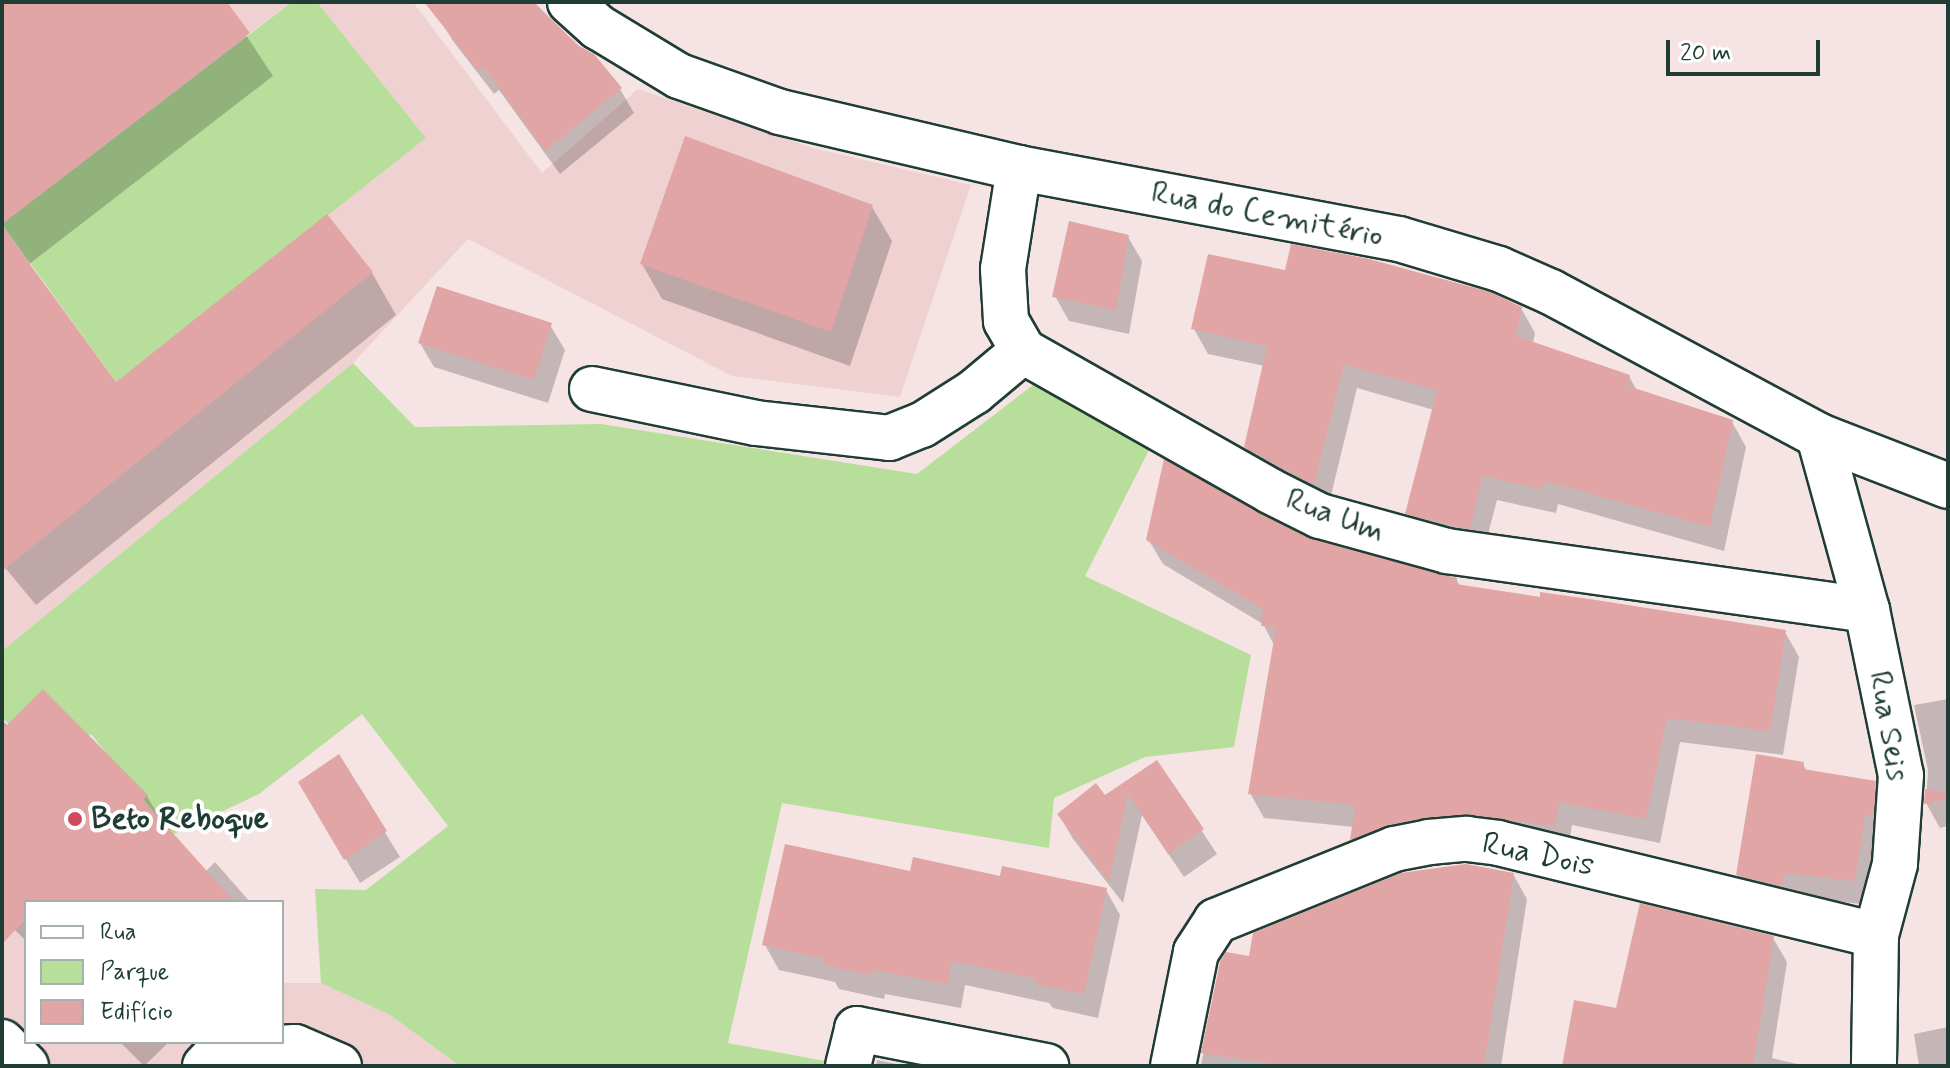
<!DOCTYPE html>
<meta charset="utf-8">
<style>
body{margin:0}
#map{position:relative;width:1950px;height:1068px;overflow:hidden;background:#f6e4e4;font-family:Mynerve,sans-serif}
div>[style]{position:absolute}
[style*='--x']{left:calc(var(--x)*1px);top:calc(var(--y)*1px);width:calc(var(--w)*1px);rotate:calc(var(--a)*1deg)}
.built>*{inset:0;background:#efd1d1}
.green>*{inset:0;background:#b7df9b}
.shadow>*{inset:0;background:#0003}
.building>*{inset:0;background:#e0a5a4}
.roads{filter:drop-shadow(2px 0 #1f3d34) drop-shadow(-2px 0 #1f3d34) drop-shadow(0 2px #1f3d34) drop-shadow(0 -2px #1f3d34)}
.minor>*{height:44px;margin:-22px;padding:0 22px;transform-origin:22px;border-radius:22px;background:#fff}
.major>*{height:44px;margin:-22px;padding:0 22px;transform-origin:22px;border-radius:22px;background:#fff}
.dots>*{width:22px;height:22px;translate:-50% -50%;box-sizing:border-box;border:4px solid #fff;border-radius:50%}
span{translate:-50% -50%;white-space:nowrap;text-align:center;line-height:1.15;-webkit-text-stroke:8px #fff;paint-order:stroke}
.street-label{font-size:32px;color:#1f3d34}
.poi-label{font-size:32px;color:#1f3d34;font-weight:700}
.left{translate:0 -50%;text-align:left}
.frame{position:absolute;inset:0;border:4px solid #1f3d34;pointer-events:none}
.legend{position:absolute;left:24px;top:900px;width:260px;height:144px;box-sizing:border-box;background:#fff;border:2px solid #a5b1ae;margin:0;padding:10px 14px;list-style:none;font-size:24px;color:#1f3d34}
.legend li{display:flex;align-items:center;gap:16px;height:40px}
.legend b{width:40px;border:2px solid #a5b1ae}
.scale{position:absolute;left:1666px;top:40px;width:154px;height:36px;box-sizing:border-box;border:4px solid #1f3d34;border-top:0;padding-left:10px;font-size:24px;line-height:28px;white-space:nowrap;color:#1f3d34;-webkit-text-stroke:6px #fff;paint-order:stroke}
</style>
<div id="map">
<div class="built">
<div style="clip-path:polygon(227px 2px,292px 2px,250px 33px)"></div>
<div style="clip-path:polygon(317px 2px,413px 2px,542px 173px,638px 89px,813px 148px,971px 185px,900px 397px,732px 376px,468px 239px,353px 363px,2px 651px,2px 554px,11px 564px,373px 272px,327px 214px,426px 138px)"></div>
<div style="clip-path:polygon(2px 720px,165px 902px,26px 902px,26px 1042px,282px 1042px,282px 983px,321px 983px,390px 1015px,460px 1066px,2px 1066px)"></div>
</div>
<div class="green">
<div style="clip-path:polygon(292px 2px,317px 2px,426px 138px,116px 382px,2px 224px)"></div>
<div style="clip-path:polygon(353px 363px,415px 427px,601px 424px,917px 474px,1037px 382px,1150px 448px,1085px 576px,1251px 655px,1234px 747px,1145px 757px,1054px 798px,1049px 848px,782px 803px,728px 1043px,830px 1062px,829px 1066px,460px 1066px,390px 1015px,321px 983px,315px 889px,366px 890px,448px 826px,362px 714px,259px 794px,172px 835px,91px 734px,48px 768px,2px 717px,2px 651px)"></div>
</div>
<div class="shadow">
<div style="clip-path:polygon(2px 2px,224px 2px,273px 76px,28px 265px,116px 385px,372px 273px,396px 315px,36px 605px,2px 564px)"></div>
<div style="clip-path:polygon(457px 2px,534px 2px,620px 89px,634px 113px,560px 174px,499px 90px,494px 94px,453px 41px,438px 17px)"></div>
<div style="clip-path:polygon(872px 207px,892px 241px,850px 366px,662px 299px,642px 264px)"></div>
<div style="clip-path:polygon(1128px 237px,1142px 261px,1129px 334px,1069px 321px,1055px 296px)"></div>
<div style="clip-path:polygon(1286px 272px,1521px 308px,1535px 333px,1533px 343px,1629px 376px,1637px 391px,1732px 422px,1746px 447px,1724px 551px,1558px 504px,1556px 513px,1497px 500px,1483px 553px,1422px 538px,1408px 513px,1434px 410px,1357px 388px,1328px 508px,1260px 472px,1246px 447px,1265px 366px,1208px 354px,1194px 329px)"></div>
<div style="clip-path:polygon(550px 325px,565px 350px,548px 403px,434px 367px,420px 343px)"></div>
<div style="clip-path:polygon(1148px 539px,1308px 540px,1456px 579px,1460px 586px,1785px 632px,1799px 657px,1783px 755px,1680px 742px,1660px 843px,1572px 825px,1568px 850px,1366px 864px,1352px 840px,1354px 827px,1264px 818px,1250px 793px,1275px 647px,1263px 624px,1163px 564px)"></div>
<div style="clip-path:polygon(1948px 699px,1948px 826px,1940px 828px,1926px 803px,1928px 770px,1914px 705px)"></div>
<div style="clip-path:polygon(2px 720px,8px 726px,147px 796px,164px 825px,205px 872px,215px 862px,250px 902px,26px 902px,26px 941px,2px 917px)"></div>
<div style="clip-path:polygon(339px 757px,400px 857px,360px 883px,300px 782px)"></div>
<div style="clip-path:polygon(1157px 763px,1217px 854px,1184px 877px,1142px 815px,1123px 903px,1073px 839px,1059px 815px,1105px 798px)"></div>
<div style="clip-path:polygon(1803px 764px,1807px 772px,1874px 783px,1889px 807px,1868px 905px,1798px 896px,1752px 900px,1738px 875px)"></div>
<div style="clip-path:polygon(912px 873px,1001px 878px,1106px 890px,1120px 915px,1098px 1018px,1053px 1008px,1049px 1003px,965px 985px,961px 1008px,885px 994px,884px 999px,839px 989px,835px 982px,779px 970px,765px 945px)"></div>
<div style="clip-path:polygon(1513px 874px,1527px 899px,1501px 1066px,1201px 1066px,1221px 962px,1251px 958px)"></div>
<div style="clip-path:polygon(1773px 938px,1787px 962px,1772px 1058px,1806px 1066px,1564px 1066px,1617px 1010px)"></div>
<div style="clip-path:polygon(1948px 1027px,1948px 1066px,1919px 1066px,1914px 1034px)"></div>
<div style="clip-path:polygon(120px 1042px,169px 1042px,144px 1066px)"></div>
<div style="clip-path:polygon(877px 1060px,906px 1066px,876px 1066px)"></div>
</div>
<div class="building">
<div style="clip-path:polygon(2px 2px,227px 2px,250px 33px,2px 224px)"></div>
<div style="clip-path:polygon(424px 2px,533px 2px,579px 46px,594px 54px,622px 88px,545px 151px,483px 66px,478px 70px)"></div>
<div style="clip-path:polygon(685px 136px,873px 205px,831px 332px,640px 264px)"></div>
<div style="clip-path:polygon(327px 214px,373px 272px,2px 571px,2px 226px,116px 382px)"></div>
<div style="clip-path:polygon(1069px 221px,1129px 235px,1116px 310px,1052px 297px)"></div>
<div style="clip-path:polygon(1291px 244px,1369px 259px,1490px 292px,1522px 307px,1516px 336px,1630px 375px,1628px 386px,1733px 420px,1710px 527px,1545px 481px,1543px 489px,1483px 476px,1470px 529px,1405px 514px,1437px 390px,1344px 365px,1314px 485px,1244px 447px,1267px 346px,1191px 329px,1208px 254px,1285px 270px)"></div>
<div style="clip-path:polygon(437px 286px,552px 323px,534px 380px,418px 343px)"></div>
<div style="clip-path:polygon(1164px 459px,1309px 538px,1457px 578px,1456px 584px,1540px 597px,1540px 592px,1596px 600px,1786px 630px,1770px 731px,1667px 718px,1646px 819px,1559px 802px,1555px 826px,1465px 814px,1389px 824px,1350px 840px,1355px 805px,1248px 794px,1276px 627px,1261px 626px,1263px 609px,1146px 540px)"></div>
<div style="clip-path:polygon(43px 689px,148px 795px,143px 800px,235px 902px,26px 902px,26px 919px,2px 944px,2px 730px)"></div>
<div style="clip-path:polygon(339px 754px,387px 831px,344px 860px,298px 782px)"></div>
<div style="clip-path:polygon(1756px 754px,1804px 762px,1803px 769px,1876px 781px,1873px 814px,1865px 815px,1855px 881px,1784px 873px,1782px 886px,1736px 875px)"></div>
<div style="clip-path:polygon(1157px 760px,1204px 829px,1168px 854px,1128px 794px,1109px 881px,1057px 814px,1096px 783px,1105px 795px)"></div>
<div style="clip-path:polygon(1925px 789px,1948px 793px,1948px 799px,1924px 804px)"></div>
<div style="clip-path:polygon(785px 844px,910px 871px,913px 857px,1000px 876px,1002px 866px,1107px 888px,1084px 994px,1036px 984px,1037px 979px,952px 961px,948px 984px,872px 970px,871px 975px,823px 965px,824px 959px,762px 945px)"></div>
<div style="clip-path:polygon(1466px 864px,1514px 873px,1484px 1066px,1290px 1066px,1201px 1053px,1220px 962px,1226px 952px,1249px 956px,1253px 933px,1401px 873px)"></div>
<div style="clip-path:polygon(1640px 903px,1774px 936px,1753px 1066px,1562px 1066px,1574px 1000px,1616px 1008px)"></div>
</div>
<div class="roads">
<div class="minor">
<div style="--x:570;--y:2;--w:38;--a:42"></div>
<div style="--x:598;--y:27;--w:95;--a:31.2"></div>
<div style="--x:679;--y:76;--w:107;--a:19.6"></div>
<div style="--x:780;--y:112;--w:245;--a:13.2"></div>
<div style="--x:1019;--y:168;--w:387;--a:10.6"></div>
<div style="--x:1399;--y:239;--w:104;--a:16.7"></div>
<div style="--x:1499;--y:269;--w:57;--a:23.9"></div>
<div style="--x:1551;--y:292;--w:304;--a:28.2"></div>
<div style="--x:1819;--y:436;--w:138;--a:21.2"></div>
<div style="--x:1019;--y:168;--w:102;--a:99"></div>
<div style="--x:1003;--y:269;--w:52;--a:86.7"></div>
<div style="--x:1006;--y:321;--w:34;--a:60"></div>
<div style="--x:1023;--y:351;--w:284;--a:29.5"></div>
<div style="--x:1270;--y:491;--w:56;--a:26.6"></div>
<div style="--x:1320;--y:516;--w:132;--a:15.4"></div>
<div style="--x:1447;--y:551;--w:424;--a:8"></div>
<div style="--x:592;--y:389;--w:167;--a:11.7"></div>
<div style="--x:756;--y:423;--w:134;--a:6.4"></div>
<div style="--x:889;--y:438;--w:35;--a:-22"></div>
<div style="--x:922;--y:425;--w:62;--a:-32.4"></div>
<div style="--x:974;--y:392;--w:64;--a:-39.9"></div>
<div style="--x:1819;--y:436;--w:180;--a:74.6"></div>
<div style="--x:1867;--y:610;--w:168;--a:78.4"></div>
<div style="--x:1901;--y:775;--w:89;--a:93.9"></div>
<div style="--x:1895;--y:864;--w:73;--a:105"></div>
<div style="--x:1876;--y:935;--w:131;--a:90.9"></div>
<div style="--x:205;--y:1066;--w:8;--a:-45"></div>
<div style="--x:211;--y:1060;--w:34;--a:-17"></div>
<div style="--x:244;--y:1050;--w:51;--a:-3.4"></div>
<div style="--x:295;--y:1047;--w:48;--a:23.4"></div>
<div style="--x:848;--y:1066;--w:38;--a:-76"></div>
<div style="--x:857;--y:1029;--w:193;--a:11.1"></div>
<div style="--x:1173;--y:1066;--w:116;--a:-78.6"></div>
<div style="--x:1196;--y:952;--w:37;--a:-57"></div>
<div style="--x:1216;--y:921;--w:192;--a:-22"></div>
<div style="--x:1394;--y:849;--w:36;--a:-11"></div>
<div style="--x:1429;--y:842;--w:38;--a:-5"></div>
<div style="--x:1467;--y:839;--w:31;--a:7"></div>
<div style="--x:1498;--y:843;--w:389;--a:13.7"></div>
</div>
<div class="major">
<div style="--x:2;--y:1042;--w:34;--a:45"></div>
</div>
</div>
<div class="dots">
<div style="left:75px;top:819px;background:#d1495b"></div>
</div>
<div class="street-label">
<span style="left:1267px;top:215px;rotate:11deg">Rua do Cemitério</span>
<span style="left:1335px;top:516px;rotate:20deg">Rua Um</span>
<span style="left:1888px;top:726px;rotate:80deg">Rua Seis</span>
<span style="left:1538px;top:855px;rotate:12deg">Rua Dois</span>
</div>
<div class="poi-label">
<span class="left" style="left:91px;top:819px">Beto Reboque</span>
</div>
<div class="frame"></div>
<ul class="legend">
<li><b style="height:10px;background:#fff"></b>Rua</li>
<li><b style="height:22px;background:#b7df9b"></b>Parque</li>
<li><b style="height:22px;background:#e0a5a4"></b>Edifício</li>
</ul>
<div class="scale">20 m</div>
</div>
